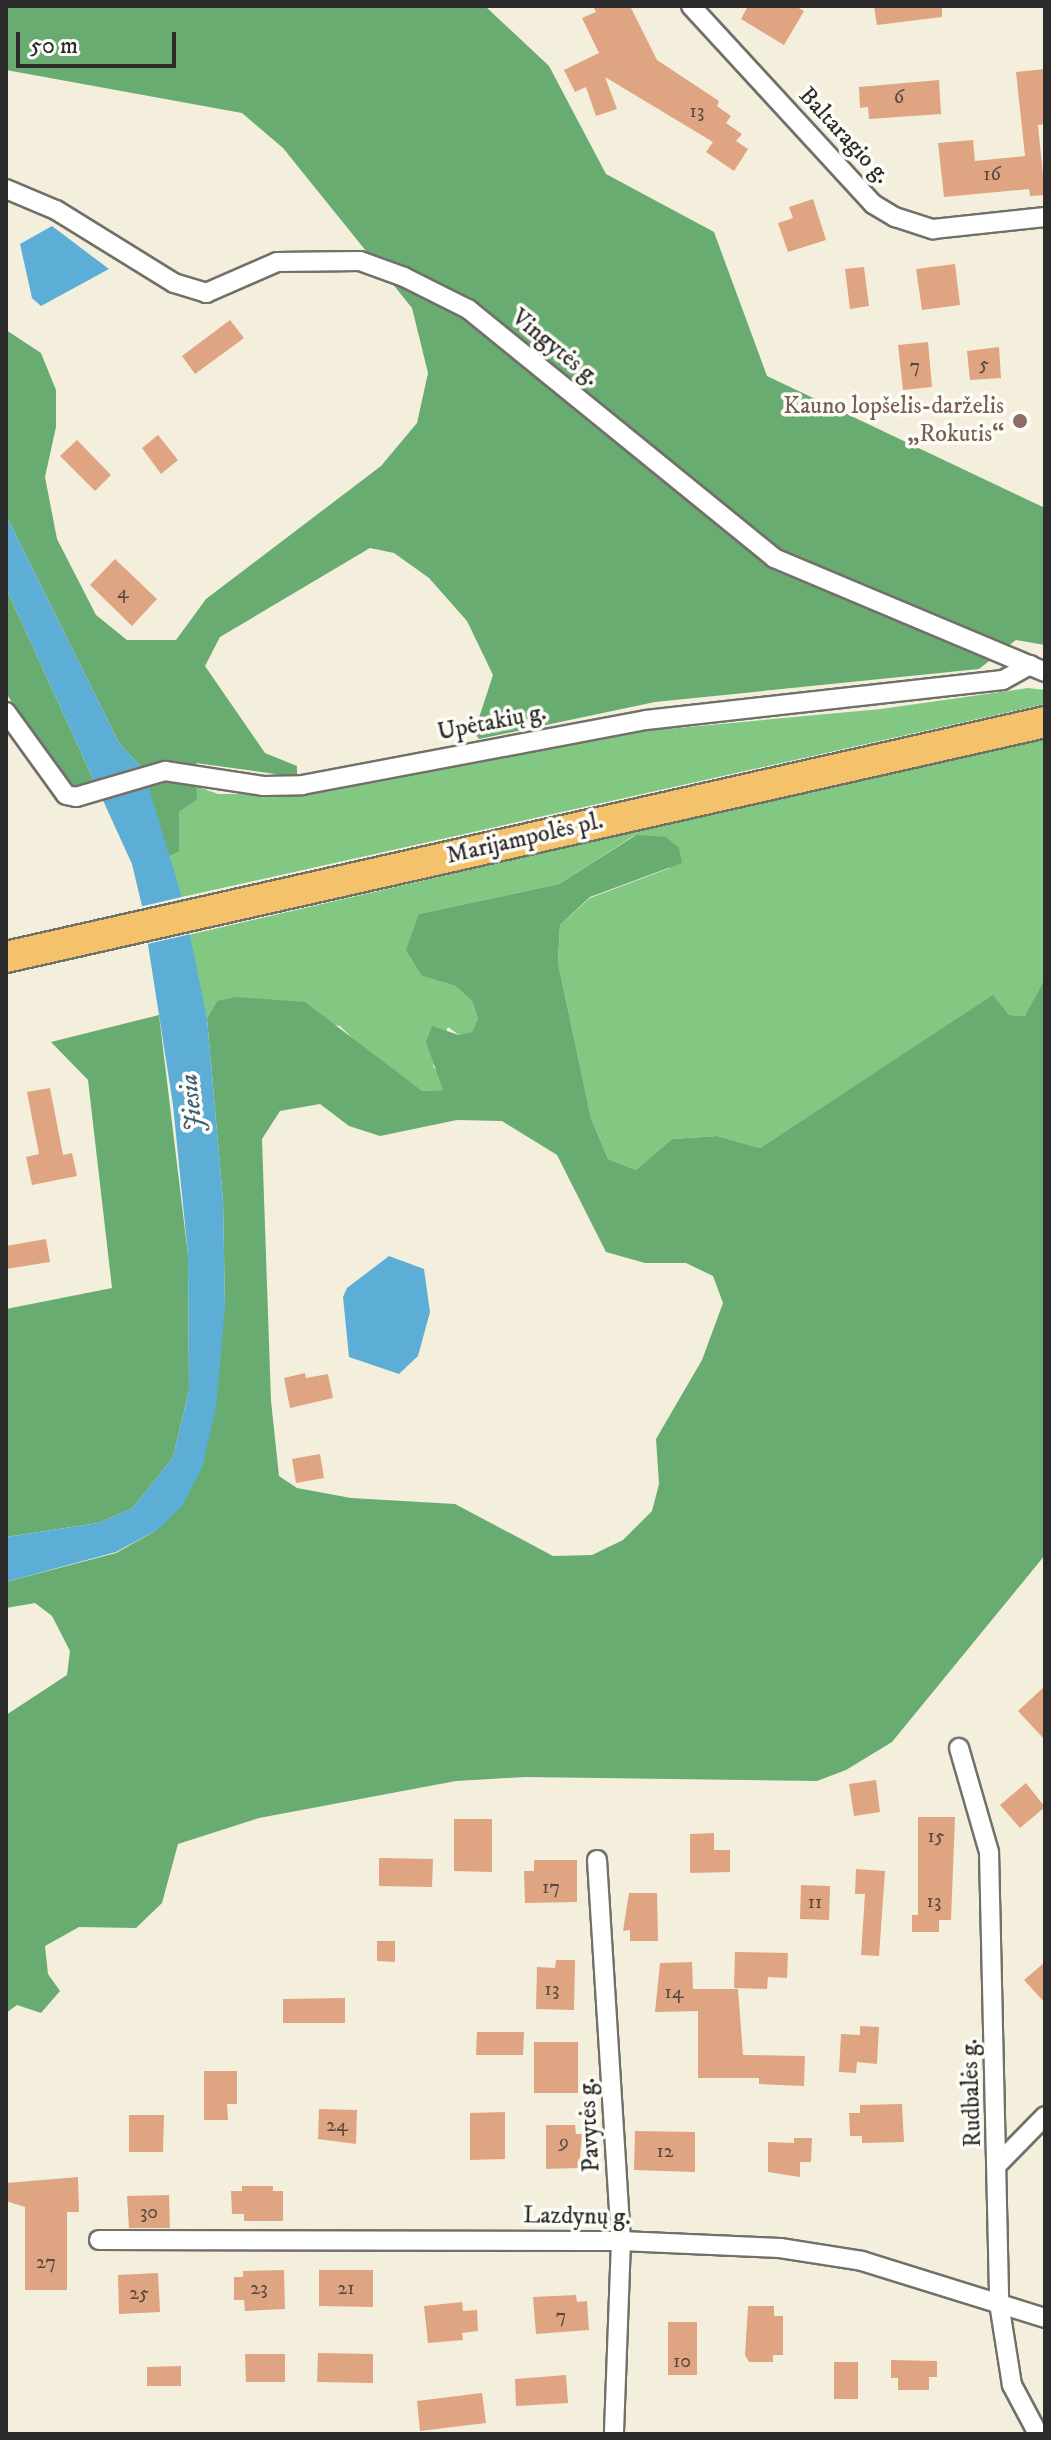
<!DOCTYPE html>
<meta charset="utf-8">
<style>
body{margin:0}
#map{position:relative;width:1051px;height:2440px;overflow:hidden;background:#f4efdc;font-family:"IM FELL DW Pica",serif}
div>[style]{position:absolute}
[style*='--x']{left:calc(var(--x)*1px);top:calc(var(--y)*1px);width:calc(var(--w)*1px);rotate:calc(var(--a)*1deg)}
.green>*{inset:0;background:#82c883}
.forest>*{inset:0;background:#69ac71}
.water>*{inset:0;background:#5caed7}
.pier>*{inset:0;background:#f4efdc}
.building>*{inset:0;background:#dfa481}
.roads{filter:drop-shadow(2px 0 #717069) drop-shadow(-2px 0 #717069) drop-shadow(0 2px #717069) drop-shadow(0 -2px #717069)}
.street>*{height:18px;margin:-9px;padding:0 9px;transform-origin:9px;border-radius:9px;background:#fff}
.primary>*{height:30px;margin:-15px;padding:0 15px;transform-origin:15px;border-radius:15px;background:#f3c26a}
.dots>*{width:22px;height:22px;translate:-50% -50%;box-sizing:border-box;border:4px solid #fdfcf7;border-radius:50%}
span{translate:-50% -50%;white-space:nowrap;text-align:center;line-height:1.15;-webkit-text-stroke:7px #fdfcf7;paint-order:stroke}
.number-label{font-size:20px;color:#584940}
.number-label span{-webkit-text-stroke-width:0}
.street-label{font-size:24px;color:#2b2b2b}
.education-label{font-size:24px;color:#785e54}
.right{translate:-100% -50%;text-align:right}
.water-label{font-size:26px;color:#3f5f70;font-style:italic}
.frame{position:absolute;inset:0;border:8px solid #2b2b2b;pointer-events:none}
.scale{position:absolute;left:16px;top:32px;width:160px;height:36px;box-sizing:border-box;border:4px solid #2b2b2b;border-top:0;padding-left:10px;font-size:24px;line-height:28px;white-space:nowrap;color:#2b2b2b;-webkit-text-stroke:6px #fdfcf7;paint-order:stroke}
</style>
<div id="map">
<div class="green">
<div style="clip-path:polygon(1028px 688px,1045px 690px,1045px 704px,182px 897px,168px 857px,179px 850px,179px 812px,197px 800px,196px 786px,218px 794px,290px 794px,645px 731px,881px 709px)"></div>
<div style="clip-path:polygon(1045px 737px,1045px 979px,1037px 1002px,1025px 1016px,1009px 1015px,993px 996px,760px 1148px,717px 1136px,672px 1139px,636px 1170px,608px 1159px,591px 1118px,558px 963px,560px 925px,590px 898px,670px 868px,635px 835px,559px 884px,419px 914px,422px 976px,455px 986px,472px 1001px,478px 1019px,472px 1033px,459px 1035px,448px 1027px,433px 1066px,443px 1079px,443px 1090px,422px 1091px,373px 1058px,340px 1026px,217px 1001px,207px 1018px,188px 935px)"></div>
</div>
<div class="forest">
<div style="clip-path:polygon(6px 6px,485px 6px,549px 66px,606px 174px,714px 232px,767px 376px,1045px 508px,1045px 645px,1016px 640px,979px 669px,655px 702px,479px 739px,474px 733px,493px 675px,467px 621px,429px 578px,394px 553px,370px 548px,220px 637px,205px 666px,265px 753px,297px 766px,297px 777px,196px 763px,197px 800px,179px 812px,179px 851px,168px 857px,143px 769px,119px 743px,6px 515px,6px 330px,41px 353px,56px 390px,56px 427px,45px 477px,57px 539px,96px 615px,127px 640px,176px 640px,206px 599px,381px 466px,417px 423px,428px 373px,412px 308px,283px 148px,242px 113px,6px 70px)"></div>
<div style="clip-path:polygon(6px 588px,95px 783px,84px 789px,62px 781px,6px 693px)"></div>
<div style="clip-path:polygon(evenodd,636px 835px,666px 837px,679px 848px,682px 863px,590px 897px,560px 925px,558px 963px,591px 1118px,608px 1159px,636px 1170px,672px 1139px,717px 1136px,760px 1148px,993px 995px,1009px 1015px,1025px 1016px,1045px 979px,1045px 1555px,892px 1742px,846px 1770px,817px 1781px,525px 1777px,456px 1781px,259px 1818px,178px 1844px,162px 1903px,136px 1928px,79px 1927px,45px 1946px,48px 1974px,60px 1991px,41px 2013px,17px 2005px,6px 2013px,6px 1715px,67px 1675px,70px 1651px,52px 1616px,35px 1603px,6px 1608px,6px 1582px,116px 1553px,157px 1530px,225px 1306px,223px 1200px,207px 1018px,217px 1001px,236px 997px,305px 1002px,422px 1091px,443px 1090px,426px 1042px,432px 1026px,459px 1035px,472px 1032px,478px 1019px,472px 1001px,455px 986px,422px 976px,406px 950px,419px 914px,559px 884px,636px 835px,320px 1104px,349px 1126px,380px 1136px,457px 1120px,502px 1121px,557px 1155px,606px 1252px,645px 1263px,686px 1263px,713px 1276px,723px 1303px,702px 1360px,656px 1439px,659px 1484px,652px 1511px,623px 1540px,592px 1555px,553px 1556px,455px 1504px,351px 1498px,297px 1488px,279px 1476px,271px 1401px,262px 1139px,280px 1111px,320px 1104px)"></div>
<div style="clip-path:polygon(159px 1015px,188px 1255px,189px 1390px,173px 1457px,133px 1508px,98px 1523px,6px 1537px,6px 1309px,112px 1288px,88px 1080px,51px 1042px)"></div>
</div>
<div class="water">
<div style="clip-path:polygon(52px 226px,109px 269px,41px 306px,32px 298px,20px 244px)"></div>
<div style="clip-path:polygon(6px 515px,119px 743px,143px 769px,182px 897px,207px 1018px,223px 1200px,225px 1306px,216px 1408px,202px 1468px,182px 1506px,157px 1530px,116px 1552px,6px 1582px,6px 1537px,98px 1523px,133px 1508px,173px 1457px,189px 1390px,188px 1255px,173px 1105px,142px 906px,132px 864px,6px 588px)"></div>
<div style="clip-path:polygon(389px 1256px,424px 1269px,430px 1312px,418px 1356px,399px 1374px,349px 1357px,343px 1297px,347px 1288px)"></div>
</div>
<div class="pier">
<div style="clip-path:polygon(186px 896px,191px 934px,143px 945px,139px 907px)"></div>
</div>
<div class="building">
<div style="clip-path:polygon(593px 6px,630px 6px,657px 60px,719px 101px,717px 106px,731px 116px,726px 123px,742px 134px,736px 141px,748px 149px,734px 171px,706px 152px,713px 142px,605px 77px,617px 109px,596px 116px,586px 87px,575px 92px,564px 70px,599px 53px,582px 18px,596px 12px)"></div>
<div style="clip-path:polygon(748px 6px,795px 6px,804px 11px,784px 45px,741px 19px)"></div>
<div style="clip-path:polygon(874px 6px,942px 6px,942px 17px,877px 25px)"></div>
<div style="clip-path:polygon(1045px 69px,1045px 124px,1038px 125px,1045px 195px,1030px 196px,1029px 189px,944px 197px,938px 143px,973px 140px,975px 161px,1025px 156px,1016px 72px)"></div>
<div style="clip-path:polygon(939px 80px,941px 114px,869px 119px,868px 107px,860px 108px,859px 87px)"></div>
<div style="clip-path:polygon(813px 199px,826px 240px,788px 252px,778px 223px,793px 218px,789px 207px)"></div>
<div style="clip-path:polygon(955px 264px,960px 305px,922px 310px,916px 269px)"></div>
<div style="clip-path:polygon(864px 267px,869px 306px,850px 309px,845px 269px)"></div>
<div style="clip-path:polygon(230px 320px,244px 338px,195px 374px,182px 356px)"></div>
<div style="clip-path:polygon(928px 342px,932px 387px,903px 390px,898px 345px)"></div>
<div style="clip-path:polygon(999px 347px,1001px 378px,970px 380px,967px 351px)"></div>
<div style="clip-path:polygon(158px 435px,178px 460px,161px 474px,142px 448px)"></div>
<div style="clip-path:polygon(77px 440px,111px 475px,95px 491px,60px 456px)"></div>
<div style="clip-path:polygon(115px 559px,157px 599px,132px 626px,90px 585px)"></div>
<div style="clip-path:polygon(50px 1088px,63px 1155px,72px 1153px,77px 1176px,32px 1185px,26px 1157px,39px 1154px,27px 1092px)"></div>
<div style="clip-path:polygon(46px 1239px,50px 1262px,6px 1269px,6px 1246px)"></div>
<div style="clip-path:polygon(305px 1373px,306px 1378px,328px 1374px,333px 1398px,290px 1408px,284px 1378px)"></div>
<div style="clip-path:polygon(320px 1454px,324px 1478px,296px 1483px,292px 1459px)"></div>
<div style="clip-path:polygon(1045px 1686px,1045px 1740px,1018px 1711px)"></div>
<div style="clip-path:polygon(876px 1780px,880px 1812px,854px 1816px,849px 1784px)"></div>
<div style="clip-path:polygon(1026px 1783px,1045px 1807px,1020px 1828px,1000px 1805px)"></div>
<div style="clip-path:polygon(918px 1817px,955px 1817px,951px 1920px,939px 1920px,939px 1932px,912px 1932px,912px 1915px,918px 1915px)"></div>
<div style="clip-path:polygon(454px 1819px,492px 1819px,492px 1872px,454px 1871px)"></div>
<div style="clip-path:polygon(714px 1833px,714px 1850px,730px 1850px,730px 1872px,690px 1873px,690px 1834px)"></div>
<div style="clip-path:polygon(379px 1858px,433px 1859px,432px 1887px,379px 1886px)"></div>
<div style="clip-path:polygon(534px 1860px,577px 1860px,577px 1902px,525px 1903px,524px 1871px,534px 1871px)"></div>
<div style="clip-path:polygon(856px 1869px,885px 1871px,879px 1956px,861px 1955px,865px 1894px,855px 1894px)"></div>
<div style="clip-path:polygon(801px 1885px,830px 1886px,829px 1920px,800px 1919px)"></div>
<div style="clip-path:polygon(629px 1893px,657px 1893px,658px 1941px,630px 1941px,630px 1930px,623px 1931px)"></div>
<div style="clip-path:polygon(377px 1941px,395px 1941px,395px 1962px,377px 1961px)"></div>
<div style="clip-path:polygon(735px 1952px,788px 1953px,787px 1978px,768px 1977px,767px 1989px,734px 1988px)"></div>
<div style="clip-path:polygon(556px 1960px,575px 1960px,574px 2010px,536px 2009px,537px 1967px,555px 1968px)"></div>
<div style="clip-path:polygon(692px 1962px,693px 1989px,738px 1989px,743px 2055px,805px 2056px,804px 2086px,759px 2084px,759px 2078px,698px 2078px,698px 2011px,655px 2012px,660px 1963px)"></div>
<div style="clip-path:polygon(1045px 1962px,1045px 2003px,1024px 1980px)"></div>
<div style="clip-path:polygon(345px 1998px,345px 2023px,283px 2023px,283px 1999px)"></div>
<div style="clip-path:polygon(860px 2026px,879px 2027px,877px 2064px,857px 2062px,856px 2073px,839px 2072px,841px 2034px,860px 2035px)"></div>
<div style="clip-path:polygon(477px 2032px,524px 2032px,523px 2055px,476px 2055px)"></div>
<div style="clip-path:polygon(534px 2042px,578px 2042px,578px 2093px,534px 2093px)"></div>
<div style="clip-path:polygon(204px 2071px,237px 2071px,237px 2104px,227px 2104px,228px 2120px,204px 2120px)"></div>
<div style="clip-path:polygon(902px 2104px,904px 2142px,862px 2143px,862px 2136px,850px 2136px,849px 2113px,860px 2113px,860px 2105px)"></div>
<div style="clip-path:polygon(319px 2109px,357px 2110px,356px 2144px,318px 2139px)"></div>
<div style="clip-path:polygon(505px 2112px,505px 2159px,470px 2160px,470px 2113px)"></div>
<div style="clip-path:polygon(129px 2115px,164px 2115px,163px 2152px,129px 2152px)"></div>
<div style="clip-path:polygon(546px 2125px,575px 2125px,576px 2134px,582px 2134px,579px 2168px,546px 2169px)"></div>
<div style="clip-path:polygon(635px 2131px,695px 2132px,695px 2172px,634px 2170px)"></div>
<div style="clip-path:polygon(794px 2138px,812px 2138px,811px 2162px,800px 2162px,800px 2177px,768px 2172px,768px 2142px,794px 2143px)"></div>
<div style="clip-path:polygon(78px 2177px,79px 2212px,67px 2212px,67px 2290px,25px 2290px,25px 2207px,6px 2201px,6px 2183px)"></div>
<div style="clip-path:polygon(242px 2186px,273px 2186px,273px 2191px,283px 2191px,283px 2221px,244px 2221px,244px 2214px,232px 2214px,231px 2191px,242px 2191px)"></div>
<div style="clip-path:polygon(169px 2195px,170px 2228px,129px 2228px,127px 2196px)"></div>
<div style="clip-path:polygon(284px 2270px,285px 2309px,245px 2311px,244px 2300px,234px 2300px,234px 2277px,243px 2277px,243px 2271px)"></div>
<div style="clip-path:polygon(319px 2270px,373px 2270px,373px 2307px,319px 2306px)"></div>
<div style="clip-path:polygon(158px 2273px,160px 2312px,119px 2314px,118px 2275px)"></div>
<div style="clip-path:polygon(576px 2295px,577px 2302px,587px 2301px,589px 2330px,536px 2334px,533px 2297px)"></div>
<div style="clip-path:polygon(462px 2302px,463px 2311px,477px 2310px,478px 2331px,462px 2333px,463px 2340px,428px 2343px,424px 2306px)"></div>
<div style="clip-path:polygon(748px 2306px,774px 2306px,774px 2316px,783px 2316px,783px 2355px,773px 2355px,773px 2362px,749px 2362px,745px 2355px)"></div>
<div style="clip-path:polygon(668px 2322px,697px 2322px,697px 2375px,668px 2375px)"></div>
<div style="clip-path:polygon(318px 2353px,373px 2354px,373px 2383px,317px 2382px)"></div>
<div style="clip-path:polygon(245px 2354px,285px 2354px,285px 2382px,246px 2382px)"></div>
<div style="clip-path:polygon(891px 2360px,937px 2361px,937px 2377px,929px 2377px,929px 2390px,898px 2390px,898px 2378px,891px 2378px)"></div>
<div style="clip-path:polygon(834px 2362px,858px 2362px,858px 2399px,834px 2399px)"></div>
<div style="clip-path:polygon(181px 2366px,181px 2386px,147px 2386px,147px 2367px)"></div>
<div style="clip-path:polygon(566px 2375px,568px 2403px,516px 2406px,515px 2379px)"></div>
<div style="clip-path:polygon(482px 2393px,486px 2423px,420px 2431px,417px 2401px)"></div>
</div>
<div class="roads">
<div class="street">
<div style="--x:691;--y:6;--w:269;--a:47.4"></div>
<div style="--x:873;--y:204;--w:26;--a:31"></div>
<div style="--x:895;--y:217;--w:40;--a:18"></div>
<div style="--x:933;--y:229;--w:113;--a:-6.1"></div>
<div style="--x:6;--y:189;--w:54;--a:22.8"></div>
<div style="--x:56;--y:210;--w:139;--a:31.7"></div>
<div style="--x:174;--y:283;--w:34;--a:17"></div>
<div style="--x:206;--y:293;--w:77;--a:-23.6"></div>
<div style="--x:277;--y:262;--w:83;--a:-0.7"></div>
<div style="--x:360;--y:261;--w:47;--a:20"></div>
<div style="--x:404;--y:277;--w:72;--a:26.6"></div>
<div style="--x:468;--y:309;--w:395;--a:39.1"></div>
<div style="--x:774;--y:558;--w:294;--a:22.8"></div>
<div style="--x:6;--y:712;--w:102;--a:54.1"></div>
<div style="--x:66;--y:795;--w:10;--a:11"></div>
<div style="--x:76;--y:797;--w:93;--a:-16.3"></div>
<div style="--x:165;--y:771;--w:99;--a:8.7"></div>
<div style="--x:263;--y:786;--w:39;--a:-1"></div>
<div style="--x:302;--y:785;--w:350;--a:-10.7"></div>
<div style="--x:646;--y:720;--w:359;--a:-6.4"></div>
<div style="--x:1003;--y:680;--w:31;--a:-29"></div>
<div style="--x:959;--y:1748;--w:108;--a:73.9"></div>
<div style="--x:989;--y:1852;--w:451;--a:88.7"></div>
<div style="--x:999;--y:2303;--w:83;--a:81"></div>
<div style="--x:1012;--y:2385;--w:55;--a:62"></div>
<div style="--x:597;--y:1860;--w:382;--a:86.4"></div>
<div style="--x:621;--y:2241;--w:193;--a:92.1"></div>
<div style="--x:998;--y:2164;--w:67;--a:-45.6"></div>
<div style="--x:99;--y:2240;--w:522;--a:0.11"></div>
<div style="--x:621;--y:2241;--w:159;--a:2.5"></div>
<div style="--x:780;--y:2248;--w:83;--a:9"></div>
<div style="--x:862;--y:2261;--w:192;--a:17.3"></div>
</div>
<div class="primary">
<div style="--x:6;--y:957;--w:1065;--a:-12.74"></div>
</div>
</div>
<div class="dots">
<div style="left:1020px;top:421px;background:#8d6e63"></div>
</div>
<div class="number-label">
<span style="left:899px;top:97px">6</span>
<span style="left:697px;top:111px">13</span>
<span style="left:992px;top:174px">16</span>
<span style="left:984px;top:364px">5</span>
<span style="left:915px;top:366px">7</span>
<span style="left:123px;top:592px">4</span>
<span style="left:936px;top:1836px">15</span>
<span style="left:551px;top:1887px">17</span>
<span style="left:934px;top:1901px">13</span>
<span style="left:815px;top:1902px">11</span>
<span style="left:552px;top:1989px">13</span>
<span style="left:674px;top:1992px">14</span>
<span style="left:337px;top:2125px">24</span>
<span style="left:564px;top:2142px">9</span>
<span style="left:665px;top:2151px">12</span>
<span style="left:149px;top:2212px">30</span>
<span style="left:46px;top:2262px">27</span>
<span style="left:259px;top:2288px">23</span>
<span style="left:346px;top:2288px">21</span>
<span style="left:139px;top:2293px">25</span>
<span style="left:561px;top:2316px">7</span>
<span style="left:682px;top:2361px">10</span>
</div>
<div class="street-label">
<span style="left:844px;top:136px;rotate:47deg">Baltaragio g.</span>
<span style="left:555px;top:348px;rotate:39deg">Vingytės g.</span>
<span style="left:492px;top:723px;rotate:-11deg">Upėtakių g.</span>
<span style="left:525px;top:839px;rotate:-13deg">Marijampolės pl.</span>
<span style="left:972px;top:2093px;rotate:-92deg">Rudbalės g.</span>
<span style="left:590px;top:2125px;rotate:-93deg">Pavytės g.</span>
<span style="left:577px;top:2217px;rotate:1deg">Lazdynų g.</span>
</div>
<div class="education-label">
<span class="right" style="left:1004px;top:421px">Kauno lopšelis-darželis<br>„Rokutis“</span>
</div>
<div class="water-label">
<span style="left:192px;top:1103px;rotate:-96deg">Jiesia</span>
</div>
<div class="frame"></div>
<div class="scale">50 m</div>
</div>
